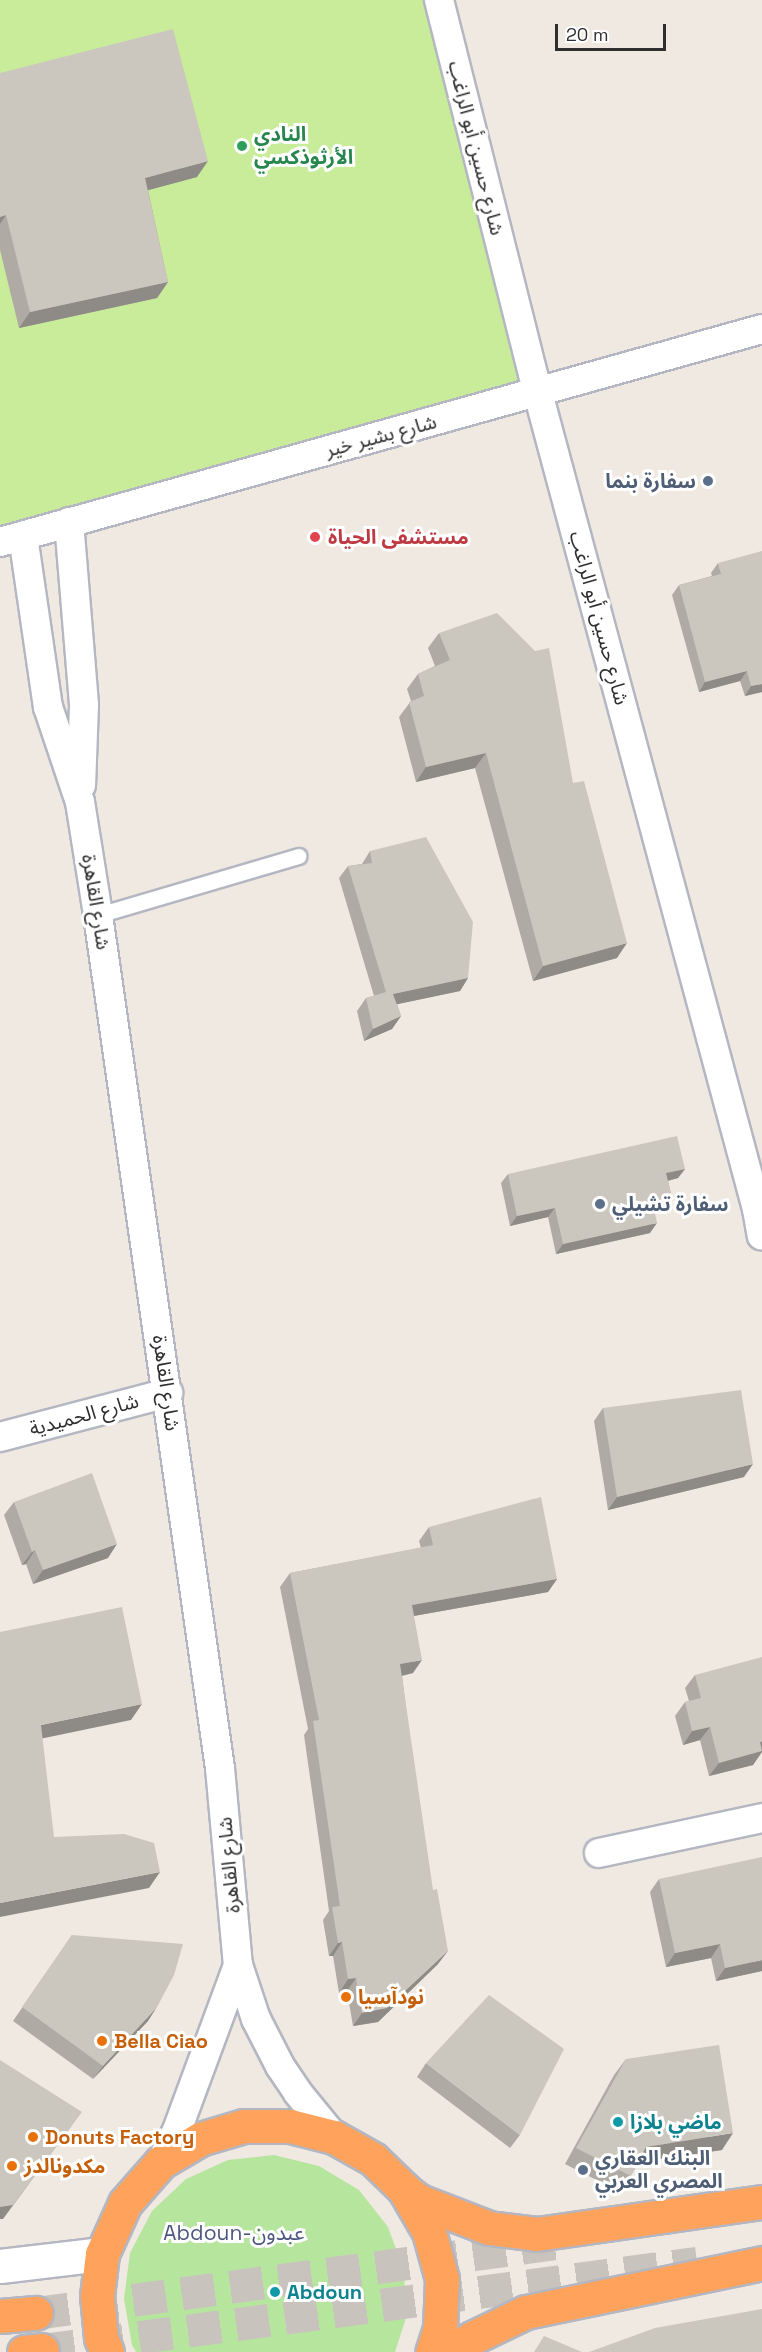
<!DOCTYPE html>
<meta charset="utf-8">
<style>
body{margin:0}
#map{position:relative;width:762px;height:2352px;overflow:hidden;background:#efe9e1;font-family:"Space Grotesk","Noto Sans Arabic",sans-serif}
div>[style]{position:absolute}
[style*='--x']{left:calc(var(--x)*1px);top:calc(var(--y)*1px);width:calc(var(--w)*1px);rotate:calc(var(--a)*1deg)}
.green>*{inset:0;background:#b6e59e}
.pitch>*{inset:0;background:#c9ec9a}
.highway-tunnel>*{height:33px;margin-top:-16.5px;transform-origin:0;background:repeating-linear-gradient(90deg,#c8c4bd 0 33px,transparent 0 49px)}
.roads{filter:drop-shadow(2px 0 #b4b7c1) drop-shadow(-2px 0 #b4b7c1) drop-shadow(0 2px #b4b7c1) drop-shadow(0 -2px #b4b7c1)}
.lane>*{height:15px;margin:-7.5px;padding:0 7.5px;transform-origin:7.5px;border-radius:7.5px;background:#fff}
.street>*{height:28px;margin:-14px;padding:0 14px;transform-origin:14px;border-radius:14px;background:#fff}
.secondary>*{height:33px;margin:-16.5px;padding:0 16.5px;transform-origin:16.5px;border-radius:16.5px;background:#fff}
.highway>*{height:33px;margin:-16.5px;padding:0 16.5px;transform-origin:16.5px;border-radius:16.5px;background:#ffa35c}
.wall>*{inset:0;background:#afaba4}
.shaded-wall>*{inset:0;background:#8e8b86}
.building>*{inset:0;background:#cbc7bf}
.dots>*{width:16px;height:16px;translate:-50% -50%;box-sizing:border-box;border:3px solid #fff;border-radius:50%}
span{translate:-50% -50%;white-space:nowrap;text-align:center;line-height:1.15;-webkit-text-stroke:6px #fff;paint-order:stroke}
.leisure-label{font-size:20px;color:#27864d;font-weight:700}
.left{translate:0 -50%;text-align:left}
.street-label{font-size:20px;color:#2e2e2e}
.service-label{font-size:20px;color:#4e5e75;font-weight:700}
.right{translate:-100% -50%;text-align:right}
.health-label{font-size:20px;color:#be3a42;font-weight:700}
.food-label{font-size:20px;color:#c56008;font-weight:700}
.culture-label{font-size:20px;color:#0d838f;font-weight:700}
.neighbourhood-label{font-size:21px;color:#4d5680}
.scale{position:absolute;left:555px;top:24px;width:111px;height:27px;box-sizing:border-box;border:3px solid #2e2e2e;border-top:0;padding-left:8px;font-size:18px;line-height:21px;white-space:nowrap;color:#2e2e2e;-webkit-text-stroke:4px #fff;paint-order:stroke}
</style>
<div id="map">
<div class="green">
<div style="clip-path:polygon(274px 2155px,319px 2166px,359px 2190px,388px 2227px,404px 2271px,406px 2318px,395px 2352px,136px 2352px,132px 2345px,124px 2299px,130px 2253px,152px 2211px,186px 2179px,228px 2160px)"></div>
</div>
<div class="pitch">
<div style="clip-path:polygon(0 0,448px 0,545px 381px,0 540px)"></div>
</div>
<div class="highway-tunnel">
<div style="--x:36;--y:2313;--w:533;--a:-7.66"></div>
<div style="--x:42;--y:2350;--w:661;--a:-7.57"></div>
</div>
<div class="roads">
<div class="lane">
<div style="--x:98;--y:915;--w:209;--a:-16.4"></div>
</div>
<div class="street">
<div style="--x:439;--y:0;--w:405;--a:75.9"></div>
<div style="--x:538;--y:393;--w:845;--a:74.98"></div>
<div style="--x:757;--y:1209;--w:27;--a:80"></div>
<div style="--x:69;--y:522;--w:184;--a:85.3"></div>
<div style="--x:84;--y:705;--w:80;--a:92.1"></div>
<div style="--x:23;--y:536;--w:173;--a:81.7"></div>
<div style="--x:48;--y:707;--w:100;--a:71.4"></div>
<div style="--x:80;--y:802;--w:114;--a:80.9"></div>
<div style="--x:98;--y:915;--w:862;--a:81.86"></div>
<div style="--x:220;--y:1768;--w:198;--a:84.8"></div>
<div style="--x:238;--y:1965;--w:57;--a:71.6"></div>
<div style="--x:256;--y:2019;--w:53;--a:62.9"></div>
<div style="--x:280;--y:2066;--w:32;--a:56"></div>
<div style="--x:298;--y:2093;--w:57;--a:50.7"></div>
<div style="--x:0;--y:542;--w:791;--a:-15.62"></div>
<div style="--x:0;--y:1437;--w:174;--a:-14.7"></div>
<div style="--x:599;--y:1853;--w:167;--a:-12.1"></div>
<div style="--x:161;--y:2162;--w:33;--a:-63"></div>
<div style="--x:176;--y:2133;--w:179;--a:-69.7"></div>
</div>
<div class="secondary">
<div style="--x:0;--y:2266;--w:103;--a:-6.7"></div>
</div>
<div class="highway">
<div style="--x:406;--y:2191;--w:16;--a:38"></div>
<div style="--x:419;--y:2201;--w:75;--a:21.1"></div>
<div style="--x:489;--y:2228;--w:48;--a:7.1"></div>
<div style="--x:537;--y:2234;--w:227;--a:-8.1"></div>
<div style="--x:0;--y:2316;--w:36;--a:-5"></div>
<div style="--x:24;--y:2352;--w:18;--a:-6"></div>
<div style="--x:107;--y:2352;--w:15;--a:-113"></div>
<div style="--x:101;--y:2338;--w:42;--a:-95.4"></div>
<div style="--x:97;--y:2296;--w:42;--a:-83.2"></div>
<div style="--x:102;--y:2254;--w:56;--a:-65.7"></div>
<div style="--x:125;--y:2203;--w:55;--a:-48.7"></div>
<div style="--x:161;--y:2162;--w:45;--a:-30.5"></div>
<div style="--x:200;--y:2139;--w:46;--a:-16.5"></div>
<div style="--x:244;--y:2126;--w:46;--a:0"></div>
<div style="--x:290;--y:2126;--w:45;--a:14"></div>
<div style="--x:334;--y:2137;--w:45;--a:29.4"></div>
<div style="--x:373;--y:2159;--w:43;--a:44.1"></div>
<div style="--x:404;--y:2189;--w:50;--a:59.8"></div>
<div style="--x:429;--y:2232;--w:49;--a:74.5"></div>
<div style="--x:442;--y:2279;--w:49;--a:92.3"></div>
<div style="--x:440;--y:2328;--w:25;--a:108"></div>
<div style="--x:452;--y:2352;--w:24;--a:-35"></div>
<div style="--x:472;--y:2338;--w:60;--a:-25.7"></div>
<div style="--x:526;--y:2312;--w:241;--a:-11.7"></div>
</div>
</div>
<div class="wall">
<div style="clip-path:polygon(0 73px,197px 177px,148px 190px,168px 282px,157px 298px,19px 328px,0 250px)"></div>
<div style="clip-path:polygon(718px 563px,762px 692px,745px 696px,740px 681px,699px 692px,672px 595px,679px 585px,712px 576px,711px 573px)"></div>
<div style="clip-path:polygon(439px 633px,573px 783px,617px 958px,533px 981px,475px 768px,416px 782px,399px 717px,411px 701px,407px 689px,418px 674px,435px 666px,428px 648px)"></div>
<div style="clip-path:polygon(370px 851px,468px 978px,460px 991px,397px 1004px,401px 1016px,392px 1029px,364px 1041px,357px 1011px,366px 998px,374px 996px,339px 878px,348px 866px,362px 864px)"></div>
<div style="clip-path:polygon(685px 1169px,678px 1178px,668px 1181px,672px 1198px,665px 1208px,655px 1210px,650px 1233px,556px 1254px,548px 1217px,510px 1226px,501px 1183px,508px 1174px)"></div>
<div style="clip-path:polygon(603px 1408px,744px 1477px,608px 1510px,594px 1421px)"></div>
<div style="clip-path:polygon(14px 1502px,108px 1558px,33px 1584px,26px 1564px,22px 1565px,4px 1515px)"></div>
<div style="clip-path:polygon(429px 1527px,557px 1579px,548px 1592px,414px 1616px,413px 1673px,402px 1676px,438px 1964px,378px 2022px,353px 2026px,347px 1991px,339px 1993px,333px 1956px,329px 1956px,323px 1920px,329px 1911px,304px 1735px,308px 1729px,280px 1587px,290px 1573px,421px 1548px,419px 1541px)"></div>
<div style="clip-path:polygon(695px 1675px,761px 1752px,753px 1765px,709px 1776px,700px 1740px,683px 1745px,675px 1716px,685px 1702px,689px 1701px,685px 1688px)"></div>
<div style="clip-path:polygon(659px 1879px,762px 1971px,716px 1981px,711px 1958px,666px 1967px,650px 1892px)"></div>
<div style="clip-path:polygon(72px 1935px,148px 2021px,93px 2079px,13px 2021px)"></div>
<div style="clip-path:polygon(626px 2059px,722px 2150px,638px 2162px,631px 2176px,620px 2192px,565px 2164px,614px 2075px)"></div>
<div style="clip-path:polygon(426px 2063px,520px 2135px,510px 2148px,417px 2077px)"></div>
</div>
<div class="shaded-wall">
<div style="clip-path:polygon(208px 161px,197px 177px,134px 194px,145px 178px)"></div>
<div style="clip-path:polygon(6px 215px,0 224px,0 217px)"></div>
<div style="clip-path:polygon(168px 282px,157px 298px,19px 328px,30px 312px)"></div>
<div style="clip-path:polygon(747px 671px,740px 681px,699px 692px,705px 682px)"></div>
<div style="clip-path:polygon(762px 684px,762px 692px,745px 696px,751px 686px)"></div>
<div style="clip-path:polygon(486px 753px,475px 768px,416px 782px,426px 767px)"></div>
<div style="clip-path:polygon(627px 943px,617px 958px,533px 981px,543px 966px)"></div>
<div style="clip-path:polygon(468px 978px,460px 991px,384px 1007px,393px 994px)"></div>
<div style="clip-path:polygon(401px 1016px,392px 1029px,364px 1041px,373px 1029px)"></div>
<div style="clip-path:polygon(685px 1169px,678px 1178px,659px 1183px,666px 1173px)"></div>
<div style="clip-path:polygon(672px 1198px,665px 1208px,646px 1212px,653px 1203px)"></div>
<div style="clip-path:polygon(555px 1208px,548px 1217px,510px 1226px,517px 1216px)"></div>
<div style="clip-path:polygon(657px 1223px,650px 1233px,556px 1254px,563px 1244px)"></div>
<div style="clip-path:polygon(753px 1464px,744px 1477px,608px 1510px,617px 1497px)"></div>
<div style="clip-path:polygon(117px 1544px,108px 1558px,33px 1584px,43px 1570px)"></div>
<div style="clip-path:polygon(35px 1550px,26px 1564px,22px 1565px,32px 1552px)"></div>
<div style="clip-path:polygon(557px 1579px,548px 1592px,402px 1618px,412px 1605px)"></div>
<div style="clip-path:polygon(422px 1660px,413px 1673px,391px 1678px,400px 1664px)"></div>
<div style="clip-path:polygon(142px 1704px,131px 1720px,30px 1741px,41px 1725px)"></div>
<div style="clip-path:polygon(710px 1727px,700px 1740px,683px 1745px,692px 1731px)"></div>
<div style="clip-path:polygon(762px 1741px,762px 1752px,753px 1765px,709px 1776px,719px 1763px)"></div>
<div style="clip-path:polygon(160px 1872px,149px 1888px,0 1917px,0 1903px)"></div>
<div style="clip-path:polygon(342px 1942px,333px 1956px,329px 1956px,338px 1943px)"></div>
<div style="clip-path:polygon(720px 1944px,711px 1958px,666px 1967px,675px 1953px)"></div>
<div style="clip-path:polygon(448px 1951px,438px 1964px,378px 2022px,353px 2026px,362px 2013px)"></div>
<div style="clip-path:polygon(762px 1960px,762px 1971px,716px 1981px,725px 1968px)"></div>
<div style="clip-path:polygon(356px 1978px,347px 1991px,339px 1993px,348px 1979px)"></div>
<div style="clip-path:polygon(157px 2007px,148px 2021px,93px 2079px,103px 2066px)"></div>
<div style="clip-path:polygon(72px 2125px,3px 2219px,0 2219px,0 2207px)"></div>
<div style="clip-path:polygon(733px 2133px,722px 2150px,635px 2163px,646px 2147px)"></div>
</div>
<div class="building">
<div style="clip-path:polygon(173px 29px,208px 161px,145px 178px,168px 282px,30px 312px,6px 215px,0 217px,0 73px)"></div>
<div style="clip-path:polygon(762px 551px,762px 684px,751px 686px,747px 671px,705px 682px,679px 585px,721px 574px,718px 563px)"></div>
<div style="clip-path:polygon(497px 613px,535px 651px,549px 648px,573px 783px,584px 781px,627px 943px,543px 966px,486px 753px,426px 767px,409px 702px,424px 696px,418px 674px,450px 660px,439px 633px)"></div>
<div style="clip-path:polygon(426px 837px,473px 922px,468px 978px,393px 994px,401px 1016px,373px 1029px,366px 998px,386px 992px,348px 866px,372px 863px,370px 851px)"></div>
<div style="clip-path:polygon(677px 1136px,685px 1169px,666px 1173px,672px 1198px,653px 1203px,657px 1223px,563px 1244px,555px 1208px,517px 1216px,508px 1174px)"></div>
<div style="clip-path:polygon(741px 1390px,753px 1464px,617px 1497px,603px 1408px)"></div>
<div style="clip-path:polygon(92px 1473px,117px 1544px,43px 1570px,35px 1550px,32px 1552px,14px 1502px)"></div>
<div style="clip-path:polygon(541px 1497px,557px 1579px,412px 1605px,422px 1660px,400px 1664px,433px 1890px,437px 1889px,448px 1951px,387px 2008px,362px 2013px,356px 1978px,348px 1979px,342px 1942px,338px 1943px,332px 1907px,340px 1906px,313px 1721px,319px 1720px,290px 1573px,433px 1545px,429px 1527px)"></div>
<div style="clip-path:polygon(122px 1607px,142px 1704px,41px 1725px,54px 1837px,124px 1834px,154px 1843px,160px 1872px,0 1903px,0 1632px)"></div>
<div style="clip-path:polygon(762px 1657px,762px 1741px,760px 1742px,762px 1751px,719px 1763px,710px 1727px,692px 1731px,685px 1702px,701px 1698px,695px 1675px)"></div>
<div style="clip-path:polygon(762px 1857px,762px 1960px,725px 1968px,720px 1944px,675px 1953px,659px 1879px)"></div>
<div style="clip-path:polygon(72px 1935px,183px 1944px,174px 1975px,157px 2007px,103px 2066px,22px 2007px)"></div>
<div style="clip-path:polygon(489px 1995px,564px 2049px,520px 2135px,426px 2063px)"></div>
<div style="clip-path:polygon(719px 2045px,733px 2133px,646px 2147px,631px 2176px,576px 2148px,626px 2059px)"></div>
<div style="clip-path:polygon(0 2060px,82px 2112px,13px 2205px,0 2207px)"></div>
<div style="clip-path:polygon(762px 2309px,762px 2352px,589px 2352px,655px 2328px)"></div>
<div style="clip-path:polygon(544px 2336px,582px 2352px,534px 2352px)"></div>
</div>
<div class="dots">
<div style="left:242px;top:146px;background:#2e9e5b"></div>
<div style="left:708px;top:481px;background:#5c6f8a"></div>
<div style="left:315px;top:537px;background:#e0444e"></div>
<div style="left:600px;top:1204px;background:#5c6f8a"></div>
<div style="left:346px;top:1997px;background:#e8710a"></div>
<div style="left:102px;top:2041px;background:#e8710a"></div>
<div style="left:618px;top:2122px;background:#0f9aa8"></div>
<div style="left:33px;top:2137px;background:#e8710a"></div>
<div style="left:12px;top:2166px;background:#e8710a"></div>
<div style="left:583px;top:2170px;background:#5c6f8a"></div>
<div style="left:275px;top:2292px;background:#0f9aa8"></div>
</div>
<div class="leisure-label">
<span class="left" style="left:254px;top:146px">النادي<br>الأرثوذكسي</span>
</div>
<div class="street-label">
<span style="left:476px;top:148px;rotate:76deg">شارع حسين أبو الراغب</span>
<span style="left:381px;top:436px;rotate:-15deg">شارع بشير خير</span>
<span style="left:599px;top:618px;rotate:75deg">شارع حسين أبو الراغب</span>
<span style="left:96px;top:902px;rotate:81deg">شارع القاهرة</span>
<span style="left:166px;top:1383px;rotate:82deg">شارع القاهرة</span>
<span style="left:84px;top:1415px;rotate:-15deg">شارع الحميدية</span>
<span style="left:229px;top:1865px;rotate:-95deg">شارع القاهرة</span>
</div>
<div class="service-label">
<span class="right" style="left:696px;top:481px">سفارة بنما</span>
<span class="left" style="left:612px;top:1204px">سفارة تشيلي</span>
<span class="left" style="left:595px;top:2170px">البنك العقاري<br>المصري العربي</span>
</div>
<div class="health-label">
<span class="left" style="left:328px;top:537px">مستشفى الحياة</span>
</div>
<div class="food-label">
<span class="left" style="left:358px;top:1997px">نودآسيا</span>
<span class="left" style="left:114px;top:2041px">Bella Ciao</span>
<span class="left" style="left:45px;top:2137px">Donuts Factory</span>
<span class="left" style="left:24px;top:2166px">مكدونالدز</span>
</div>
<div class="culture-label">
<span class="left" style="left:630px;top:2122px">ماضي بلازا</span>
<span class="left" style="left:287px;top:2292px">Abdoun</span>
</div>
<div class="neighbourhood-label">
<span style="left:234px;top:2233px">Abdoun-عبدون</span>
</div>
<div class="scale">20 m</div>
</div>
